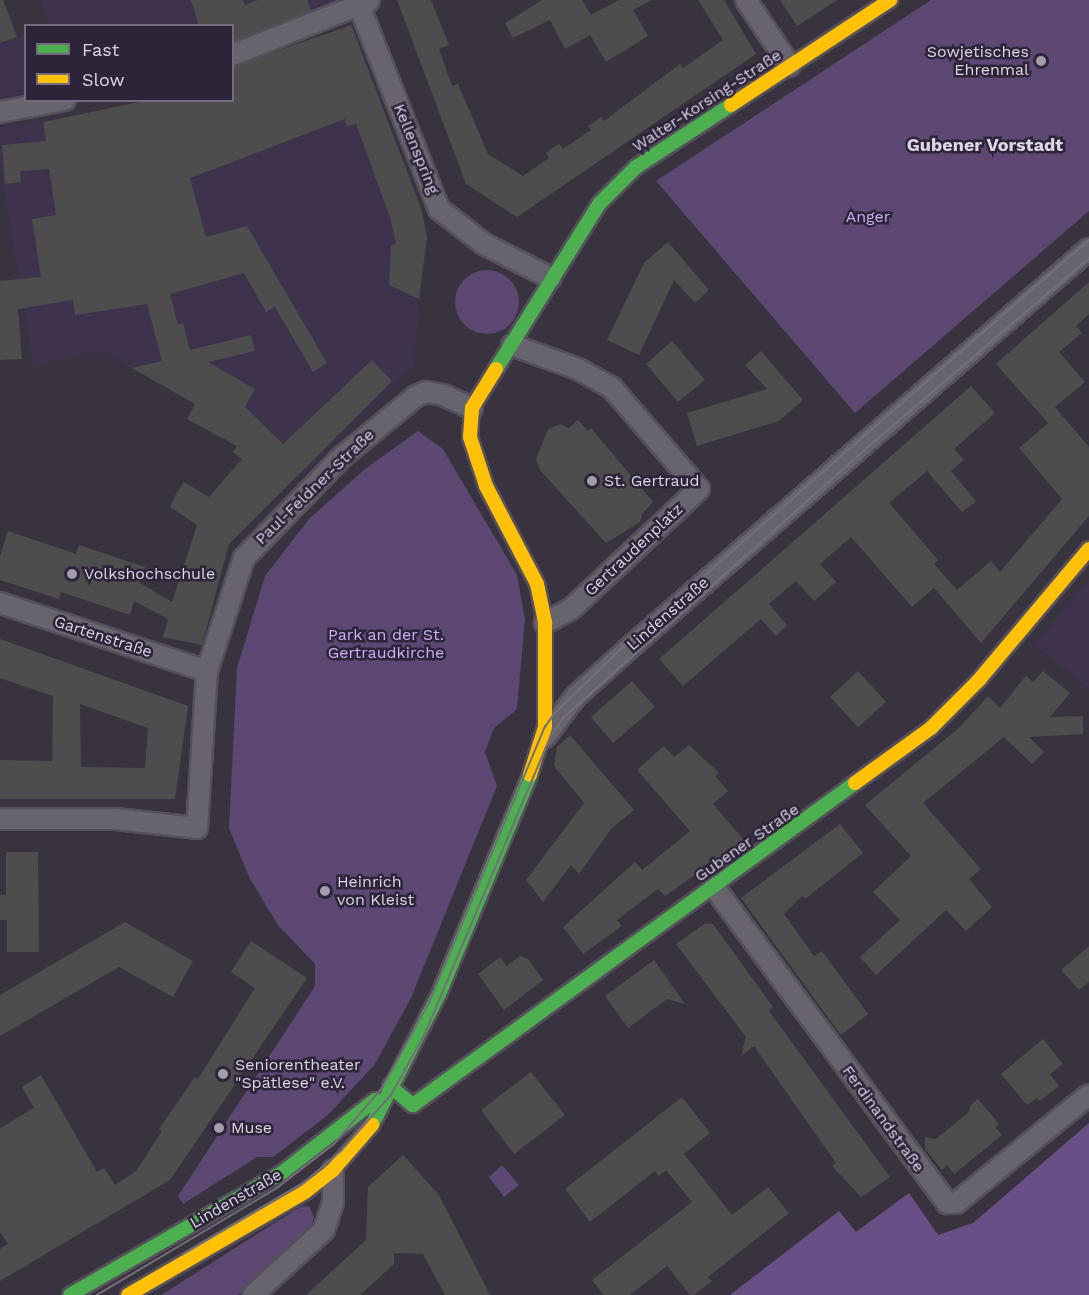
<!DOCTYPE html>
<meta charset="utf-8">
<style>
body{margin:0}
#map{position:relative;width:1089px;height:1295px;overflow:hidden;background:#39333f;font-family:"Work Sans",sans-serif}
div>[style]{position:absolute}
[style*='--x']{left:calc(var(--x)*1px);top:calc(var(--y)*1px);width:calc(var(--w)*1px);rotate:calc(var(--a)*1deg)}
.built>*{inset:0;background:#3e324d}
.green>*{inset:0;background:#5c4872}
.round{border-radius:50%}
.forest>*{inset:0;background:#694f86}
.building>*{inset:0;background:#4d4d4e}
.roads{filter:drop-shadow(2px 0 #55505b) drop-shadow(-2px 0 #55505b) drop-shadow(0 2px #55505b) drop-shadow(0 -2px #55505b)}
.street>*{height:20px;margin:-10px;padding:0 10px;transform-origin:10px;border-radius:10px;background:#68646e}
.fast>*{height:14px;margin:-7px;padding:0 7px;transform-origin:7px;border-radius:7px;background:#4caf50}
.slow>*{height:14px;margin:-7px;padding:0 7px;transform-origin:7px;border-radius:7px;background:#ffc107}
.tram>*{height:1.5px;margin:-0.75px;padding:0 0.75px;transform-origin:0.75px;border-radius:0.75px;background:#736f78}
.dots>*{width:16px;height:16px;translate:-50% -50%;box-sizing:border-box;border:3px solid #2e243a;border-radius:50%}
span{translate:-50% -50%;white-space:nowrap;text-align:center;line-height:1.15;-webkit-text-stroke:5px #2e243a;paint-order:stroke}
.poi-label{font-size:16px;color:#dcd6e5}
.right{translate:-100% -50%;text-align:right}
.left{translate:0 -50%;text-align:left}
.street-label{font-size:16px;color:#dcd6e5}
.park-label{font-size:16px;color:#cfaef6}
.neighbourhood-label{font-size:18px;color:#dcd6e5;font-weight:700}
.legend{position:absolute;left:24px;top:24px;width:210px;height:78px;box-sizing:border-box;background:#2e243a;border:2px solid #746b7e;margin:0;padding:8px 10px;list-style:none;font-size:18px;color:#dcd6e5}
.legend li{display:flex;align-items:center;gap:12px;height:30px}
.legend b{width:30px;border:2px solid #746b7e}
</style>
<div id="map">
<div class="built">
<div style="clip-path:polygon(41px 0,334px 0,330px 7px,233px 44px,232px 26px,50px 25px)"></div>
<div style="clip-path:polygon(352px 24px,421px 207px,427px 236px,413px 366px,296px 480px,235px 426px,100px 351px,33px 367px,0 168px,0 127px,107px 111px,144px 101px,232px 100px,233px 69px)"></div>
<div style="clip-path:polygon(25px 35px,25px 95px,0 98px,0 44px)"></div>
<div style="clip-path:polygon(1089px 580px,1089px 689px,1034px 644px)"></div>
</div>
<div class="green">
<div style="clip-path:polygon(931px 0,1089px 0,1089px 211px,855px 413px,656px 181px)"></div>
<div class="round" style="left:455px;top:270px;width:64px;height:64px"></div>
<div style="clip-path:polygon(418px 431px,443px 449px,517px 575px,525px 619px,517px 709px,494px 728px,485px 752px,497px 786px,411px 998px,375px 1064px,328px 1115px,273px 1157px,257px 1157px,183px 1204px,178px 1196px,315px 986px,315px 964px,278px 925px,250px 879px,229px 828px,237px 668px,265px 576px,309px 519px,365px 469px)"></div>
<div style="clip-path:polygon(502px 1165px,519px 1185px,504px 1197px,489px 1177px)"></div>
<div style="clip-path:polygon(309px 1206px,314px 1217px,310px 1230px,238px 1295px,161px 1295px,300px 1207px)"></div>
</div>
<div class="forest">
<div style="clip-path:polygon(1089px 1123px,1089px 1295px,730px 1295px,839px 1211px,856px 1232px,909px 1193px,938px 1235px,973px 1223px)"></div>
</div>
<div class="building">
<div style="clip-path:polygon(0 0,3px 0,17px 37px,0 43px)"></div>
<div style="clip-path:polygon(191px 0,243px 0,245px 5px,258px 0,307px 0,311px 11px,232px 42px,232px 26px,199px 26px)"></div>
<div style="clip-path:polygon(397px 0,431px 0,449px 45px,439px 49px,452px 86px,458px 84px,488px 154px,523px 176px,549px 158px,546px 153px,559px 144px,563px 149px,591px 130px,588px 126px,601px 117px,604px 121px,680px 64px,683px 68px,723px 40px,698px 0,724px 0,756px 54px,517px 217px,466px 184px)"></div>
<div style="clip-path:polygon(542px 0,582px 0,591px 15px,619px 0,652px 0,633px 10px,648px 36px,606px 62px,590px 35px,565px 49px,550px 20px,513px 38px,505px 23px)"></div>
<div style="clip-path:polygon(780px 0,837px 0,797px 26px)"></div>
<div style="clip-path:polygon(351px 25px,421px 208px,427px 237px,419px 299px,389px 285px,391px 245px,396px 244px,391px 220px,356px 124px,346px 126px,345px 119px,190px 178px,206px 237px,247px 226px,327px 363px,313px 372px,275px 307px,266px 312px,244px 273px,170px 294px,178px 325px,183px 323px,190px 350px,251px 335px,255px 351px,208px 362px,255px 389px,245px 407px,283px 444px,372px 360px,392px 381px,229px 544px,202px 645px,163px 637px,168px 619px,134px 601px,130px 615px,61px 592px,59px 599px,0 580px,0 556px,8px 531px,76px 554px,79px 545px,145px 567px,140px 583px,172px 602px,197px 525px,170px 507px,176px 494px,184px 482px,209px 497px,242px 459px,233px 452px,237px 446px,187px 419px,195px 404px,132px 368px,162px 361px,147px 304px,75px 315px,73px 300px,18px 309px,22px 359px,0 360px,0 281px,41px 277px,32px 219px,56px 215px,49px 169px,20px 171px,21px 182px,5px 184px,2px 145px,46px 141px,43px 122px,149px 100px,232px 100px,232px 67px)"></div>
<div style="clip-path:polygon(668px 242px,709px 290px,695px 303px,674px 280px,639px 355px,607px 340px,644px 263px)"></div>
<div style="clip-path:polygon(1089px 282px,1089px 314px,1076px 326px,1082px 333px,1059px 352px,1085px 382px,1055px 407px,1089px 447px,1089px 516px,981px 643px,934px 588px,912px 607px,851px 537px,820px 564px,836px 582px,814px 601px,796px 581px,769px 604px,787px 625px,776px 636px,761px 619px,683px 686px,659px 659px,971px 386px,995px 413px,954px 449px,964px 460px,951px 471px,976px 501px,962px 512px,927px 471px,889px 503px,938px 560px,934px 564px,957px 590px,991px 561px,1000px 572px,1062px 499px,1019px 448px,1048px 423px,996px 364px)"></div>
<div style="clip-path:polygon(672px 341px,705px 380px,678px 402px,646px 364px)"></div>
<div style="clip-path:polygon(761px 351px,803px 400px,779px 421px,697px 446px,687px 413px,767px 389px,745px 365px)"></div>
<div style="clip-path:polygon(578px 420px,588px 431px,591px 428px,653px 502px,642px 514px,640px 522px,606px 543px,540px 470px,536px 459px,548px 429px,561px 424px,569px 428px)"></div>
<div style="clip-path:polygon(evenodd,0 639px,188px 706px,175px 799px,0 799px,0 760px,52px 761px,53px 696px,0 678px,0 639px,80px 704px,148px 728px,145px 768px,81px 767px,80px 704px)"></div>
<div style="clip-path:polygon(858px 671px,886px 702px,858px 727px,830px 697px)"></div>
<div style="clip-path:polygon(1043px 671px,1070px 693px,1050px 717px,1083px 716px,1083px 734px,1029px 737px,1044px 752px,1032px 764px,1004px 737px,923px 803px,981px 869px,969px 879px,992px 907px,966px 931px,946px 910px,876px 975px,860px 957px,900px 920px,873px 892px,911px 856px,865px 805px,960px 727px,988px 696px,1000px 708px,1026px 676px,1033px 682px)"></div>
<div style="clip-path:polygon(632px 681px,655px 707px,613px 743px,591px 717px)"></div>
<div style="clip-path:polygon(570px 735px,634px 810px,611px 829px,579px 874px,571px 865px,543px 902px,526px 880px,584px 803px,554px 766px,557px 747px)"></div>
<div style="clip-path:polygon(689px 745px,719px 773px,715px 776px,728px 791px,713px 804px,744px 840px,665px 896px,658px 889px,617px 920px,622px 926px,583px 954px,563px 927px,635px 862px,642px 870px,690px 831px,637px 770px,664px 746px,674px 757px)"></div>
<div style="clip-path:polygon(840px 824px,863px 853px,805px 899px,802px 896px,784px 914px,814px 956px,822px 951px,868px 1014px,841px 1035px,741px 898px)"></div>
<div style="clip-path:polygon(6px 852px,38px 852px,39px 952px,7px 952px,7px 920px,0 920px,0 895px,6px 895px)"></div>
<div style="clip-path:polygon(125px 922px,193px 961px,173px 997px,119px 967px,0 1036px,0 995px)"></div>
<div style="clip-path:polygon(706px 923px,713px 924px,773px 1007px,769px 1011px,890px 1177px,861px 1197px,832px 1166px,836px 1163px,754px 1046px,741px 1056px,746px 1037px,676px 944px)"></div>
<div style="clip-path:polygon(251px 941px,307px 978px,170px 1180px,0 1281px,0 1249px,8px 1244px,0 1232px,0 1128px,34px 1108px,22px 1087px,41px 1075px,97px 1172px,104px 1168px,115px 1185px,136px 1171px,162px 1131px,159px 1129px,195px 1077px,198px 1079px,255px 988px,231px 972px)"></div>
<div style="clip-path:polygon(1089px 946px,1089px 982px,1079px 990px,1061px 970px)"></div>
<div style="clip-path:polygon(520px 956px,528px 959px,543px 980px,504px 1010px,478px 974px,500px 957px,507px 966px)"></div>
<div style="clip-path:polygon(654px 960px,685px 1004px,667px 999px,628px 1028px,605px 996px)"></div>
<div style="clip-path:polygon(1043px 1039px,1063px 1064px,1050px 1074px,1059px 1086px,1040px 1101px,1037px 1098px,1027px 1105px,1001px 1074px)"></div>
<div style="clip-path:polygon(531px 1072px,565px 1115px,514px 1154px,481px 1110px)"></div>
<div style="clip-path:polygon(682px 1097px,710px 1133px,684px 1154px,732px 1215px,768px 1187px,789px 1213px,708px 1277px,712px 1281px,694px 1295px,690px 1295px,667px 1266px,630px 1295px,604px 1295px,592px 1280px,692px 1202px,666px 1170px,659px 1176px,655px 1171px,590px 1222px,565px 1189px)"></div>
<div style="clip-path:polygon(978px 1099px,999px 1124px,995px 1127px,1002px 1135px,954px 1174px,947px 1165px,942px 1170px,925px 1149px,925px 1137px,936px 1139px,969px 1112px,970px 1106px)"></div>
<div style="clip-path:polygon(403px 1155px,439px 1195px,490px 1295px,445px 1295px,423px 1254px,394px 1253px,394px 1264px,360px 1295px,306px 1295px,366px 1240px,368px 1187px)"></div>
</div>
<div class="roads">
<div class="street">
<div style="--x:357;--y:0;--w:225;--a:68.6"></div>
<div style="--x:439;--y:209;--w:57;--a:37.9"></div>
<div style="--x:484;--y:244;--w:75;--a:26.9"></div>
<div style="--x:746;--y:0;--w:79;--a:56.3"></div>
<div style="--x:232;--y:55;--w:147;--a:-21.5"></div>
<div style="--x:0;--y:112;--w:66;--a:-10.5"></div>
<div style="--x:512;--y:345;--w:70;--a:20"></div>
<div style="--x:578;--y:369;--w:39;--a:29"></div>
<div style="--x:612;--y:388;--w:133;--a:49.3"></div>
<div style="--x:699;--y:489;--w:175;--a:136.8"></div>
<div style="--x:571;--y:609;--w:30;--a:152"></div>
<div style="--x:0;--y:603;--w:218;--a:18.2"></div>
<div style="--x:545;--y:737;--w:51;--a:-52.9"></div>
<div style="--x:576;--y:696;--w:69;--a:-42"></div>
<div style="--x:627;--y:650;--w:612;--a:-40.96"></div>
<div style="--x:0;--y:819;--w:116;--a:0"></div>
<div style="--x:116;--y:819;--w:81;--a:6.3"></div>
<div style="--x:197;--y:828;--w:157;--a:-86.4"></div>
<div style="--x:207;--y:671;--w:119;--a:-71.9"></div>
<div style="--x:244;--y:558;--w:141;--a:-45.9"></div>
<div style="--x:342;--y:457;--w:96;--a:-39.5"></div>
<div style="--x:416;--y:396;--w:11;--a:-22"></div>
<div style="--x:426;--y:392;--w:17;--a:10"></div>
<div style="--x:443;--y:395;--w:32;--a:24"></div>
<div style="--x:714;--y:887;--w:393;--a:53.6"></div>
<div style="--x:947;--y:1203;--w:9;--a:0"></div>
<div style="--x:956;--y:1203;--w:171;--a:-39.1"></div>
<div style="--x:253;--y:1295;--w:96;--a:-42.5"></div>
<div style="--x:324;--y:1230;--w:28;--a:-72"></div>
<div style="--x:333;--y:1203;--w:33;--a:-90"></div>
</div>
<div class="fast">
<div style="--x:496;--y:369;--w:195;--a:-58"></div>
<div style="--x:599;--y:204;--w:52;--a:-45"></div>
<div style="--x:636;--y:167;--w:113;--a:-33.1"></div>
<div style="--x:390;--y:1086;--w:30;--a:40"></div>
<div style="--x:413;--y:1105;--w:547;--a:-36.07"></div>
<div style="--x:372;--y:1125;--w:147;--a:-62.9"></div>
<div style="--x:439;--y:994;--w:237;--a:-67.4"></div>
<div style="--x:70;--y:1295;--w:246;--a:-30"></div>
<div style="--x:283;--y:1172;--w:117;--a:-38"></div>
</div>
<div class="slow">
<div style="--x:731;--y:105;--w:191;--a:-33.4"></div>
<div style="--x:496;--y:369;--w:46;--a:121.6"></div>
<div style="--x:472;--y:408;--w:29;--a:94"></div>
<div style="--x:470;--y:437;--w:52;--a:71.9"></div>
<div style="--x:486;--y:486;--w:110;--a:62.5"></div>
<div style="--x:537;--y:584;--w:40;--a:78"></div>
<div style="--x:545;--y:623;--w:104;--a:90"></div>
<div style="--x:545;--y:727;--w:50;--a:107.4"></div>
<div style="--x:855;--y:783;--w:94;--a:-35.9"></div>
<div style="--x:931;--y:728;--w:68;--a:-45"></div>
<div style="--x:979;--y:680;--w:171;--a:-50"></div>
<div style="--x:128;--y:1295;--w:205;--a:-30.2"></div>
<div style="--x:305;--y:1192;--w:36;--a:-38"></div>
<div style="--x:333;--y:1170;--w:60;--a:-49.1"></div>
</div>
</div>
<div class="tram">
<div style="--x:182;--y:1255;--w:143;--a:-30.7"></div>
<div style="--x:305;--y:1182;--w:48;--a:-40.7"></div>
<div style="--x:341;--y:1151;--w:75;--a:-48.2"></div>
<div style="--x:391;--y:1095;--w:68;--a:-60.8"></div>
<div style="--x:424;--y:1036;--w:326;--a:-67.1"></div>
<div style="--x:551;--y:736;--w:22;--a:-56"></div>
<div style="--x:563;--y:718;--w:417;--a:-41.6"></div>
<div style="--x:875;--y:441;--w:282;--a:-40.5"></div>
<div style="--x:97;--y:1295;--w:209;--a:-30.7"></div>
<div style="--x:277;--y:1188;--w:72;--a:-37.7"></div>
<div style="--x:334;--y:1144;--w:74;--a:-49.4"></div>
<div style="--x:382;--y:1088;--w:95;--a:-61"></div>
<div style="--x:428;--y:1005;--w:302;--a:-67.2"></div>
<div style="--x:545;--y:727;--w:16;--a:-55"></div>
<div style="--x:554;--y:714;--w:103;--a:-44.2"></div>
<div style="--x:628;--y:642;--w:612;--a:-41.09"></div>
</div>
<div class="dots">
<div style="left:1041px;top:61px;background:#a39dab"></div>
<div style="left:592px;top:481px;background:#a39dab"></div>
<div style="left:72px;top:574px;background:#a39dab"></div>
<div style="left:325px;top:891px;background:#a39dab"></div>
<div style="left:223px;top:1074px;background:#a39dab"></div>
<div style="left:219px;top:1128px;background:#a39dab"></div>
</div>
<div class="poi-label">
<span class="right" style="left:1029px;top:61px">Sowjetisches<br>Ehrenmal</span>
<span class="left" style="left:604px;top:481px">St. Gertraud</span>
<span class="left" style="left:84px;top:574px">Volkshochschule</span>
<span class="left" style="left:337px;top:891px">Heinrich<br>von Kleist</span>
<span class="left" style="left:235px;top:1074px">Seniorentheater<br>"Spätlese" e.V.</span>
<span class="left" style="left:231px;top:1128px">Muse</span>
</div>
<div class="street-label">
<span style="left:707px;top:101px;rotate:-33deg">Walter-Korsing-Straße</span>
<span style="left:416px;top:149px;rotate:68deg">Kellenspring</span>
<span style="left:315px;top:487px;rotate:-44deg">Paul-Feldner-Straße</span>
<span style="left:634px;top:550px;rotate:-43deg">Gertraudenplatz</span>
<span style="left:668px;top:614px;rotate:-41deg">Lindenstraße</span>
<span style="left:103px;top:637px;rotate:18deg">Gartenstraße</span>
<span style="left:747px;top:843px;rotate:-35deg">Gubener Straße</span>
<span style="left:883px;top:1119px;rotate:54deg">Ferdinandstraße</span>
<span style="left:236px;top:1199px;rotate:-30deg">Lindenstraße</span>
</div>
<div class="park-label">
<span style="left:868px;top:217px">Anger</span>
<span style="left:386px;top:644px">Park an der St.<br>Gertraudkirche</span>
</div>
<div class="neighbourhood-label">
<span style="left:985px;top:145px">Gubener Vorstadt</span>
</div>
<ul class="legend">
<li><b style="height:8px;background:#4caf50"></b>Fast</li>
<li><b style="height:8px;background:#ffc107"></b>Slow</li>
</ul>
</div>
